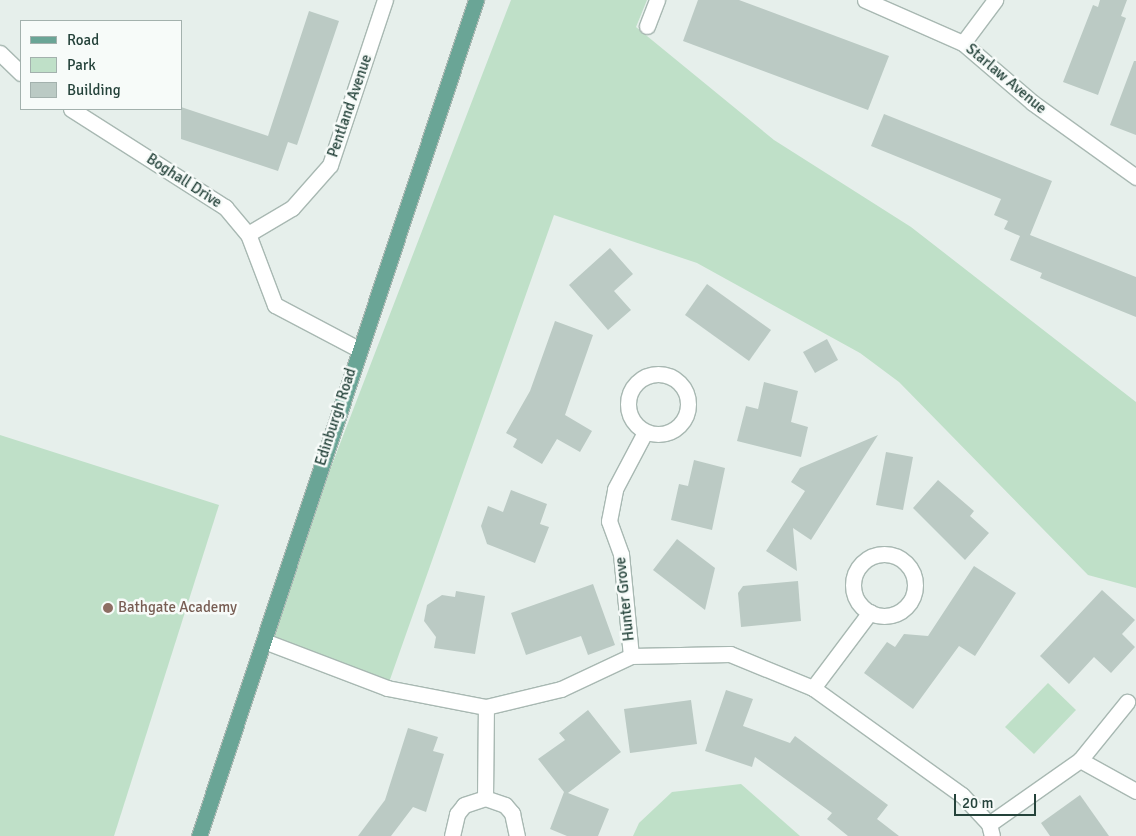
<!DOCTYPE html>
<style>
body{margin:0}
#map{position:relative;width:1136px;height:836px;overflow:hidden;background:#e6efeb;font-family:Signika,sans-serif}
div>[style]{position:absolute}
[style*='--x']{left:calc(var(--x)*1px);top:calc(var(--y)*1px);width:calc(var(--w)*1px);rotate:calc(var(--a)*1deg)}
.green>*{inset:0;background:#bfe0c8}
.building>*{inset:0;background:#bbcac4}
.roads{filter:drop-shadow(1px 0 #a8b8b2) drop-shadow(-1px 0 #a8b8b2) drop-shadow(0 1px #a8b8b2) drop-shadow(0 -1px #a8b8b2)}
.minor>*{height:15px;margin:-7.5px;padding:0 7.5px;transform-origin:7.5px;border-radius:7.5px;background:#fff}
.minor>.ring{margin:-7.5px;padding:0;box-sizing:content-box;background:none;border:15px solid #fff;border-radius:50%}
.primary>*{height:15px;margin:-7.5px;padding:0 7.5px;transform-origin:7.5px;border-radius:7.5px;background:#6aa596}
.dots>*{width:14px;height:14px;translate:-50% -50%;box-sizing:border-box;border:2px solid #f7fbf9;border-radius:50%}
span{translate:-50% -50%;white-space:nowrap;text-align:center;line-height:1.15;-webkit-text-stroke:5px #f7fbf9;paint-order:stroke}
.street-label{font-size:15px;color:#24423a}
.education-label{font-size:15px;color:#785e54}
.left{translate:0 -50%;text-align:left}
.legend{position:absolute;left:20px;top:20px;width:162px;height:90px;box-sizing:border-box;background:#f7fbf9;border:1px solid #a3b1ad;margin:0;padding:6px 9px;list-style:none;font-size:15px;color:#24423a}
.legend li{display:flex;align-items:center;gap:10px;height:25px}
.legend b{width:25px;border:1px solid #a3b1ad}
.scale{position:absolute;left:954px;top:794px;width:82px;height:22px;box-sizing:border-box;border:2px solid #24423a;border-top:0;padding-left:6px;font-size:15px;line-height:18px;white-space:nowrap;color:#24423a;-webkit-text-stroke:4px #f7fbf9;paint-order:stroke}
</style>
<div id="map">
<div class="green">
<div style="clip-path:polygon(511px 0,647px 0,636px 27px,774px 140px,911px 227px,1136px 402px,1136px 588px,1088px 575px,899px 382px,860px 353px,697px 263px,554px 215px,387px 688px,264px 641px)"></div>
<div style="clip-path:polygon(0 435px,219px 505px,114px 836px,0 836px)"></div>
<div style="clip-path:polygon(1048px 683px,1076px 710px,1034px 754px,1005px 727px)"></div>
<div style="clip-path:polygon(741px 784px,800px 836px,633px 836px,639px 823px,672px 792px)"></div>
</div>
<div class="building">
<div style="clip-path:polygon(698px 0,739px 0,889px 56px,868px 110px,683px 41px)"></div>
<div style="clip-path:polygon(1100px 0,1127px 0,1121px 16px,1126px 18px,1098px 95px,1063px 82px,1093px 5px,1098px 7px)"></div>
<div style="clip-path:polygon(309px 11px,339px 21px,297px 145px,288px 142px,278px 171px,181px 139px,181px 107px,268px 136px)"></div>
<div style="clip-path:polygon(1134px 61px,1136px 61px,1136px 135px,1110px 125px)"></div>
<div style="clip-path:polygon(884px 114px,1052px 181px,1030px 235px,1136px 277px,1136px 317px,1040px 278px,1042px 273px,1010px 260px,1020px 236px,1004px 229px,1008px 221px,994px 215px,1001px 199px,871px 146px)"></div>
<div style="clip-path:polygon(610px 248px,633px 274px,614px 291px,631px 310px,608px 330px,569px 285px)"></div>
<div style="clip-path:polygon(707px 284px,771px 330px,749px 361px,685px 315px)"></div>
<div style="clip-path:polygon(555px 321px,593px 335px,565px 415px,592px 431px,580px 452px,557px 439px,542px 464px,513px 447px,517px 439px,506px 433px,530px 391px)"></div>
<div style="clip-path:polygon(827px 339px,838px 360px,815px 373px,803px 352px)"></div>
<div style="clip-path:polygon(764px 382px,798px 391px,791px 422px,808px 427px,801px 457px,737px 441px,746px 406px,758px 409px)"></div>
<div style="clip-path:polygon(878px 435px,811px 540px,793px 528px,797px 571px,766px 551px,805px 491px,791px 482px,800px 468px)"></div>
<div style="clip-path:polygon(886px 452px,913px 457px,903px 510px,876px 505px)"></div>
<div style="clip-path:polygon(694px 460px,725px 468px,712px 530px,671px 520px,679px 484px,688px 486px)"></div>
<div style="clip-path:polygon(938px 480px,974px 511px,970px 516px,989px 533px,965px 560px,913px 508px)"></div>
<div style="clip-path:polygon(511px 490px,547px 504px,540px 524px,549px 527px,535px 563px,487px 544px,481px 526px,488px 506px,503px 512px)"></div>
<div style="clip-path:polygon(677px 539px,715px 568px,705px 610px,653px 570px)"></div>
<div style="clip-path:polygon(974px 566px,1016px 593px,975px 656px,959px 646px,913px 709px,864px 673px,887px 642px,895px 647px,904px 634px,928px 636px)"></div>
<div style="clip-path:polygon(798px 581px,801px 621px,741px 627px,738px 593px,743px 586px)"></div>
<div style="clip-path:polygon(593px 584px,615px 645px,588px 655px,581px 636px,526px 655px,511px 613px)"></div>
<div style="clip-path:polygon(1102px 590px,1135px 620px,1122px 634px,1135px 647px,1111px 673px,1094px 657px,1069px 684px,1040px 656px)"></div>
<div style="clip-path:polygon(456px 591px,485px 596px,475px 654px,434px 648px,436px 637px,424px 621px,427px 605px,442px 595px,455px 597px)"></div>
<div style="clip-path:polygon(726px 690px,753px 699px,743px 726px,790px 743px,795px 736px,888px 805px,877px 819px,899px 836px,848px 836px,827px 819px,832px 813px,755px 757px,752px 767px,705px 751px)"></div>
<div style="clip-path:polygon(691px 700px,697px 744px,630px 753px,624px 709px)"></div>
<div style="clip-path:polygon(588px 710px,621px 752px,568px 793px,609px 809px,598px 836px,567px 836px,550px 829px,564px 792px,538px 759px,565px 740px,559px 733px)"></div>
<div style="clip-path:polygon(408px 728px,438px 737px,433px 751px,444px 754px,426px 812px,413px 807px,391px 836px,358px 836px,385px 800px)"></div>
<div style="clip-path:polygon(1080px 795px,1109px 836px,1050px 836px,1041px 823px)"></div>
</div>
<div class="roads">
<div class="minor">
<div style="--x:865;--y:0;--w:107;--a:23.7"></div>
<div style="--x:963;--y:43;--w:92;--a:40.6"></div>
<div style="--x:1033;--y:103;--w:127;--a:35.7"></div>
<div style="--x:647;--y:26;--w:28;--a:-69"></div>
<div style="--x:963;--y:43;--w:54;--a:-53.3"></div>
<div style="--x:0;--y:53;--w:29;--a:44"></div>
<div style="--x:71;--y:109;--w:183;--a:32.5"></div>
<div style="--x:225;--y:207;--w:35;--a:50"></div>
<div style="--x:248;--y:234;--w:76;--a:69.2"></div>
<div style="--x:275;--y:305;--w:94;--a:27.9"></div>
<div style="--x:248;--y:234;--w:51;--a:-30.6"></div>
<div style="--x:292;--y:208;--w:57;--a:-48.5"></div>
<div style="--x:330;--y:165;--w:174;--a:-71.6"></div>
<div class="ring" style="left:628px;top:374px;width:45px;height:45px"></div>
<div class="ring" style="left:853px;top:554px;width:47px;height:47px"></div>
<div style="--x:264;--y:641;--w:132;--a:20.9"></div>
<div style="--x:387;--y:688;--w:101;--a:10.9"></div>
<div style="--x:486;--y:707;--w:77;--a:-13.5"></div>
<div style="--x:561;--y:689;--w:77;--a:-25.2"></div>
<div style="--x:631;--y:656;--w:99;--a:-1.2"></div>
<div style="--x:730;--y:654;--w:90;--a:22.3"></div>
<div style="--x:813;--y:688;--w:183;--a:35.7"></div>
<div style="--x:962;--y:795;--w:40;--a:47"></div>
<div style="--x:989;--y:824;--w:12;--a:76"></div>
<div style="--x:631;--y:656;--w:102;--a:-95.6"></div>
<div style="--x:621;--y:554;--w:35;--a:-110"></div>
<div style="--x:609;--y:521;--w:33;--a:-79"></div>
<div style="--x:615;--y:489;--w:64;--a:-62.2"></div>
<div style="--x:813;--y:688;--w:95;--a:-53.1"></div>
<div style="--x:1080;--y:760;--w:64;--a:29"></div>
<div style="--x:485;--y:798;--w:91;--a:-89.4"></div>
<div style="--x:989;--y:824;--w:111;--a:-35.1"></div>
<div style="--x:1080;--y:760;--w:75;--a:-51"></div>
<div style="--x:452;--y:836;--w:23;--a:-77"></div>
<div style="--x:457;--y:814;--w:11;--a:-52"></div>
<div style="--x:464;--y:805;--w:22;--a:-18"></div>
<div style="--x:485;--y:798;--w:21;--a:19"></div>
<div style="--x:505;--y:805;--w:11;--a:49"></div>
<div style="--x:512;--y:813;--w:24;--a:78"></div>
</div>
<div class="primary">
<div style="--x:199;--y:836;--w:881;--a:-71.67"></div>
</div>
</div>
<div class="dots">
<div style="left:108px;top:608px;background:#8d6e63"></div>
</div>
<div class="street-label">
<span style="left:1006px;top:79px;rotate:40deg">Starlaw Avenue</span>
<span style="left:350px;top:106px;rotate:-71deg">Pentland Avenue</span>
<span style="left:184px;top:181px;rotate:33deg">Boghall Drive</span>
<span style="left:336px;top:417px;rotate:-72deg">Edinburgh Road</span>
<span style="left:625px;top:599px;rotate:-96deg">Hunter Grove</span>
</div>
<div class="education-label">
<span class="left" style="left:118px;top:608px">Bathgate Academy</span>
</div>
<ul class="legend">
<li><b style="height:6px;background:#6aa596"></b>Road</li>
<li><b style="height:14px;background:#bfe0c8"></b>Park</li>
<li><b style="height:14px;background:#bbcac4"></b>Building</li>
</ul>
<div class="scale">20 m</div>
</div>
